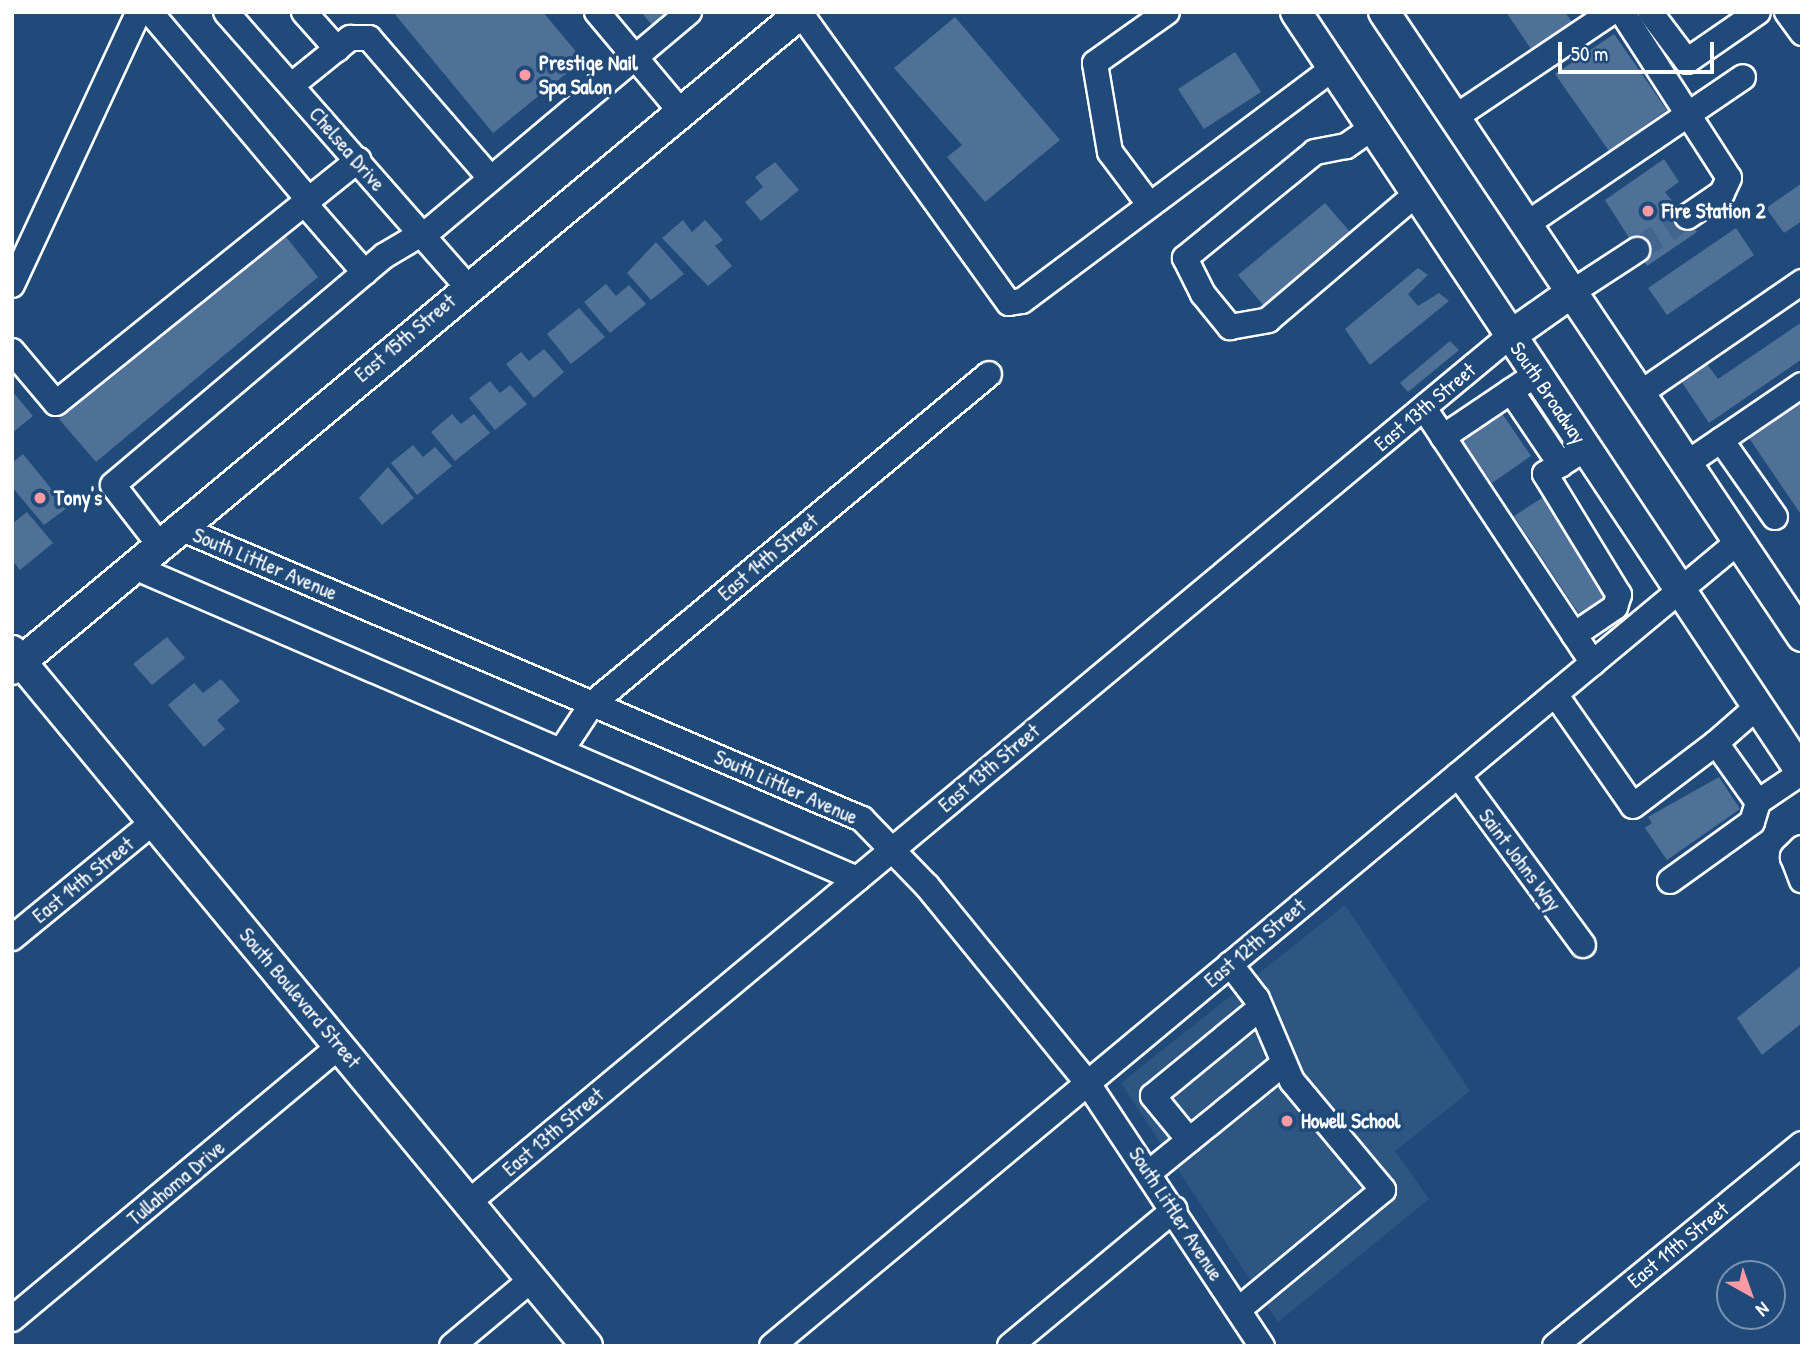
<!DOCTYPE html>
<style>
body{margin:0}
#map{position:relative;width:1814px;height:1358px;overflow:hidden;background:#1f4a7a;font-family:"Patrick Hand",sans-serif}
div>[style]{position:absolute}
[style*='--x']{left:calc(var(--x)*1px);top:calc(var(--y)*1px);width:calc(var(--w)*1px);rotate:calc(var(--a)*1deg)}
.built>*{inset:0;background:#2e5683}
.building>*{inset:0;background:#507197}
.minor-tunnel>*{height:24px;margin-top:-12px;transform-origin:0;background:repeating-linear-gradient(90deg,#41658e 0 24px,transparent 0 36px)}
.roads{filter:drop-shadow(2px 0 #fff) drop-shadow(-2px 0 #fff) drop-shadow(0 2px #fff) drop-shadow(0 -2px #fff)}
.minor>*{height:24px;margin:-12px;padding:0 12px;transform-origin:12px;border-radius:12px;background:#1f4a7a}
.major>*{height:30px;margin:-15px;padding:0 15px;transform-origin:15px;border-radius:15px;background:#1f4a7a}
.dots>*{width:19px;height:19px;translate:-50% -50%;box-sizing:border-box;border:4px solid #1f4a7a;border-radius:50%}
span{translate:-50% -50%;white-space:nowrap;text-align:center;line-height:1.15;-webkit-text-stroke:7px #1f4a7a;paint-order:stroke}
.poi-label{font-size:21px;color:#fff;font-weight:700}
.left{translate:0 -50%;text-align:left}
.street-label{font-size:21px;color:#fff}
.frame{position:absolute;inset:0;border:14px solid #fff;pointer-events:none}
.north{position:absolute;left:1716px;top:1260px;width:70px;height:70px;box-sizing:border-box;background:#1f4a7a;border:2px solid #7992af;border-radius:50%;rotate:140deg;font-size:19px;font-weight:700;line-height:28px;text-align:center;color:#fff}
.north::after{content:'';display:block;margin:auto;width:24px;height:32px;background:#ff9aa2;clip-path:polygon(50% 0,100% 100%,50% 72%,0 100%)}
.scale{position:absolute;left:1558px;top:42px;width:156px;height:32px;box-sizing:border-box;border:4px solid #fff;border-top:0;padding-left:9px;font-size:21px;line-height:24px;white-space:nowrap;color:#fff;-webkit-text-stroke:5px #1f4a7a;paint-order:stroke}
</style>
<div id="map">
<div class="built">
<div style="clip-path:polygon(1345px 905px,1470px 1091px,1395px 1151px,1429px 1199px,1278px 1322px,1121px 1083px)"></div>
</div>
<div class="building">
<div style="clip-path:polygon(393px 12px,543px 12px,583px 60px,493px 133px)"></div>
<div style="clip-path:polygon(641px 12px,668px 12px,652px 25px)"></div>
<div style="clip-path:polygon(1506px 12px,1565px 12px,1572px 22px,1531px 49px)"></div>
<div style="clip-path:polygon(955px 17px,1060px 140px,985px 202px,947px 157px,962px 145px,894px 68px)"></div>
<div style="clip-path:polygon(1614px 34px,1667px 110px,1609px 151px,1555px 74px)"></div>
<div style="clip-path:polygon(1235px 52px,1261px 92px,1204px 129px,1178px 89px)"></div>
<div style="clip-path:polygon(1664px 159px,1679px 182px,1665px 192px,1697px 232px,1647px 266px,1605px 200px)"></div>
<div style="clip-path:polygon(775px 162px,799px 190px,761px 221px,745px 202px,763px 187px,755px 177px)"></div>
<div style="clip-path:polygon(1802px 183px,1802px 221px,1784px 233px,1766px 208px)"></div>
<div style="clip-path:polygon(1325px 203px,1350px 232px,1263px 305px,1238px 275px)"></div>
<div style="clip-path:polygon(683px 220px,692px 232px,705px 220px,723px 240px,715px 246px,732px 266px,708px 286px,662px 238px)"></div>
<div style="clip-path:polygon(1736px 228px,1754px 255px,1667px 315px,1648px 288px)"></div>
<div style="clip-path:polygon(283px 233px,318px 277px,96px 462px,59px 419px)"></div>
<div style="clip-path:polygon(656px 242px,684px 274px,651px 300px,627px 273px)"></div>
<div style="clip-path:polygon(1418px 268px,1428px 275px,1408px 294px,1418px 306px,1439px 293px,1449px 301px,1370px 365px,1345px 329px)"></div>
<div style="clip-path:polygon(606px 284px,616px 296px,629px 285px,646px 304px,610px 333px,584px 302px)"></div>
<div style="clip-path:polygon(579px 308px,605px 337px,571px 364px,547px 334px)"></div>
<div style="clip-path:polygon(1802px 322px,1802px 359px,1709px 423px,1681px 381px,1706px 363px,1718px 379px)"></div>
<div style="clip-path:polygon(1450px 341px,1459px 350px,1408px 392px,1400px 383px)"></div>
<div style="clip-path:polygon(544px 349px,564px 372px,534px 398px,506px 364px,521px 352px,529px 361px)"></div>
<div style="clip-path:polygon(490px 381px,500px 393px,510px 385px,527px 404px,495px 430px,469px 398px)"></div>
<div style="clip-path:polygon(12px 391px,33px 416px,12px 433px)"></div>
<div style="clip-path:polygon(1802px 402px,1802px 516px,1749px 438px)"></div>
<div style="clip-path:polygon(1499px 409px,1531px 456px,1492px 483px,1460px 437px)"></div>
<div style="clip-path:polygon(452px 414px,461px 424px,474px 414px,490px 433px,455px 461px,431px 432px)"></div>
<div style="clip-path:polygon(413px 445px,423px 457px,435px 447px,452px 466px,417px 495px,391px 463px)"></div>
<div style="clip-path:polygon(23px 454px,67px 508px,44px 525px,12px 487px,12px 463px)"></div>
<div style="clip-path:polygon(388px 467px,414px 498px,382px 525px,359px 498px)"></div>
<div style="clip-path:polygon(1545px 496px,1614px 599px,1583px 620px,1514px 516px)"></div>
<div style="clip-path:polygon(27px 512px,53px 543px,20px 570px,12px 560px,12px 524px)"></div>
<div style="clip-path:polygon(167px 637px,185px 658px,152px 685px,133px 664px)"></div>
<div style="clip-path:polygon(221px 679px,240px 701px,217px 720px,225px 729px,204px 747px,168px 705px,194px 683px,203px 693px)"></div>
<div style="clip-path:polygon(1719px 777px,1740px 809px,1667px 860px,1645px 828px,1652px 823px,1648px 817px)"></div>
<div style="clip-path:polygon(1802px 965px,1802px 1023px,1762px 1055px,1737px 1018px)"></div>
</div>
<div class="minor-tunnel">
<div style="--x:1637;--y:250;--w:60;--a:-33.4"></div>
</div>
<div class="roads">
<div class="minor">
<div style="--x:150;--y:12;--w:248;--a:49.8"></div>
<div style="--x:226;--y:12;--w:365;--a:48.7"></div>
<div style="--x:304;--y:12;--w:50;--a:48.3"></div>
<div style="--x:597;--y:12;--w:131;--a:50"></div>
<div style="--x:1622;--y:12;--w:197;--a:57.2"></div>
<div style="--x:1729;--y:178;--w:17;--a:115"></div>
<div style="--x:1722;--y:193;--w:42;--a:145.6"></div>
<div style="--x:1650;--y:12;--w:61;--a:52.9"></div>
<div style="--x:1687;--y:61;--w:86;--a:-34.6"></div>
<div style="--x:1787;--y:12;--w:26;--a:54"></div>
<div style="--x:801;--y:14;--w:356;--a:54.3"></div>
<div style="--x:1009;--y:303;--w:13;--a:-9"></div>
<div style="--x:1022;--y:301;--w:389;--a:-36.8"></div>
<div style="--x:292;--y:85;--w:75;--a:-39"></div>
<div style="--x:350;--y:38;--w:19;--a:0"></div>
<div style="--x:369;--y:38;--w:186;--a:49.1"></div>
<div style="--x:1454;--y:118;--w:190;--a:-33.9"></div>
<div style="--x:1372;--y:128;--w:32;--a:145"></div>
<div style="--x:1346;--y:146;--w:32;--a:169"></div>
<div style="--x:1315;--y:152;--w:168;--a:140.8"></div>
<div style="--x:1185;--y:258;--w:40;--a:63.4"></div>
<div style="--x:1203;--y:294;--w:43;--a:50.7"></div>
<div style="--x:1230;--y:327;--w:39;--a:-10"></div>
<div style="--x:1268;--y:320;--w:194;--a:-40.4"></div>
<div style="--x:305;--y:204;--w:91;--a:49"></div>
<div style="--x:1149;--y:204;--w:65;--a:-126.9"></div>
<div style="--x:1110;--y:152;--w:90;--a:-99.6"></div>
<div style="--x:1095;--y:63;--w:88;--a:-35.3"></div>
<div style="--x:1527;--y:224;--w:261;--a:-34.2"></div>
<div style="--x:423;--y:236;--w:348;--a:-40.1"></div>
<div style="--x:12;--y:285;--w:301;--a:-65.1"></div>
<div style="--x:1571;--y:293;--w:79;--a:-33.1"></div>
<div style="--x:12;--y:351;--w:68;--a:49.8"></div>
<div style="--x:56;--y:403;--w:388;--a:-38.8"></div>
<div style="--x:1511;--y:391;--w:89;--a:56"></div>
<div style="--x:1639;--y:394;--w:198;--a:-34.5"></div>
<div style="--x:1424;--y:408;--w:306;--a:56.5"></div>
<div style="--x:1443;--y:437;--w:111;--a:-34"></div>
<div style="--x:1721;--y:440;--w:94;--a:55"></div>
<div style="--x:1686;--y:464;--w:140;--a:-34.3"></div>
<div style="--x:178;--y:527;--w:744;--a:23.12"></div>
<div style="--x:862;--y:819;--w:93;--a:45.9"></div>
<div style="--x:927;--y:886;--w:253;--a:50.8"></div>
<div style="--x:1087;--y:1082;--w:317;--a:56.5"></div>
<div style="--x:158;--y:543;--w:73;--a:-127.8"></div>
<div style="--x:113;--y:485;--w:355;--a:-40.2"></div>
<div style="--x:384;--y:256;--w:43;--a:-30.7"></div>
<div style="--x:132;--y:566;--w:790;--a:23.35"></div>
<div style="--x:1574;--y:635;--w:50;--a:-34.3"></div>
<div style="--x:1615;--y:607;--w:13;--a:-72"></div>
<div style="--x:1619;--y:595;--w:142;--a:-121.4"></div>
<div style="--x:1545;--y:474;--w:47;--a:-32"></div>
<div style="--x:1555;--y:694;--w:136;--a:55.1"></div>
<div style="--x:1633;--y:806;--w:104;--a:-37.2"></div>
<div style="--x:1757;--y:707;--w:55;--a:138.7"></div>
<div style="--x:1716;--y:743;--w:72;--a:54.6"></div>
<div style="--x:1758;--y:802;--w:52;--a:-34"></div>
<div style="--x:561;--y:751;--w:56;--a:-56.6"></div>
<div style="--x:592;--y:704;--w:516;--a:-39.73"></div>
<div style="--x:1458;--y:775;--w:211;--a:53.7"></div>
<div style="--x:1802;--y:848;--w:13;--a:135"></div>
<div style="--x:1793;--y:857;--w:25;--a:69"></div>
<div style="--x:1670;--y:881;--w:101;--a:-35.7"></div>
<div style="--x:1752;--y:822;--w:21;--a:-73"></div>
<div style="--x:12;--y:938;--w:183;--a:-39.4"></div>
<div style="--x:1230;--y:964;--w:44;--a:52.4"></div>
<div style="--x:1257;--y:999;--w:89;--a:66.9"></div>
<div style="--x:1292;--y:1081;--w:142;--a:50.1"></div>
<div style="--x:1383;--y:1190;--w:187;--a:140.4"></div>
<div style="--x:1189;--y:1140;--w:57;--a:-129.3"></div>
<div style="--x:1153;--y:1096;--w:139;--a:-39.4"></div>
<div style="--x:1150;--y:1172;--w:171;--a:-39.1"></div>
<div style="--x:469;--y:1202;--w:1354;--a:-39.76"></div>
<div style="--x:12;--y:1319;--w:425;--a:-39.8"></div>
<div style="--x:452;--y:1346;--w:104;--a:-39.9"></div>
<div style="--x:772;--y:1346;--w:1257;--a:-39.77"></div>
<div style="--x:1010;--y:1346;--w:214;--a:-39.7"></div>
<div style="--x:1555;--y:1346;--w:319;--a:-39.3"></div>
</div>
<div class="major">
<div style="--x:1296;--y:12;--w:914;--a:56.38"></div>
<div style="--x:1384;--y:12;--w:751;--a:56.18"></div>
<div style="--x:1510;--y:336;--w:75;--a:-35.2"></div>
<div style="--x:12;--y:651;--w:902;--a:50.4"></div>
<div style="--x:12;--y:669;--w:1027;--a:-39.75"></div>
</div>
</div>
<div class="dots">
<div style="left:525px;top:75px;background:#ff9aa2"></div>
<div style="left:1648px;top:211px;background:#ff9aa2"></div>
<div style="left:40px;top:498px;background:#ff9aa2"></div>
<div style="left:1287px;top:1121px;background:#ff9aa2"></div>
</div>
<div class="poi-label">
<span class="left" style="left:539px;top:75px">Prestige Nail<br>Spa Salon</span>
<span class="left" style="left:1662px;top:211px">Fire Station 2</span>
<span class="left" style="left:54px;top:498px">Tony's</span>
<span class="left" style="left:1301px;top:1121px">Howell School</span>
</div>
<div class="street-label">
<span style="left:347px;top:149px;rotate:49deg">Chelsea Drive</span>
<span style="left:405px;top:338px;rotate:-40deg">East 15th Street</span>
<span style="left:1548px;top:393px;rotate:56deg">South Broadway</span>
<span style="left:1425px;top:407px;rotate:-40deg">East 13th Street</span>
<span style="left:768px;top:557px;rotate:-40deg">East 14th Street</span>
<span style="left:265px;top:564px;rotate:23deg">South Littler Avenue</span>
<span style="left:989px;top:768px;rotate:-40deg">East 13th Street</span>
<span style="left:786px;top:787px;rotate:24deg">South Littler Avenue</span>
<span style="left:1520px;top:860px;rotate:53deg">Saint Johns Way</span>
<span style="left:83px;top:880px;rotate:-39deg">East 14th Street</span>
<span style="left:1255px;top:943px;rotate:-40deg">East 12th Street</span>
<span style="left:300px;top:998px;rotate:50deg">South Boulevard Street</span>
<span style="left:553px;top:1132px;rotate:-40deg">East 13th Street</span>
<span style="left:176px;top:1183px;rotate:-40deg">Tullahoma Drive</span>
<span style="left:1176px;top:1214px;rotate:57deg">South Littler Avenue</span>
<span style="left:1678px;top:1245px;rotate:-39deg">East 11th Street</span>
</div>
<div class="frame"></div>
<div class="north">N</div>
<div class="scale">50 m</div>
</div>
